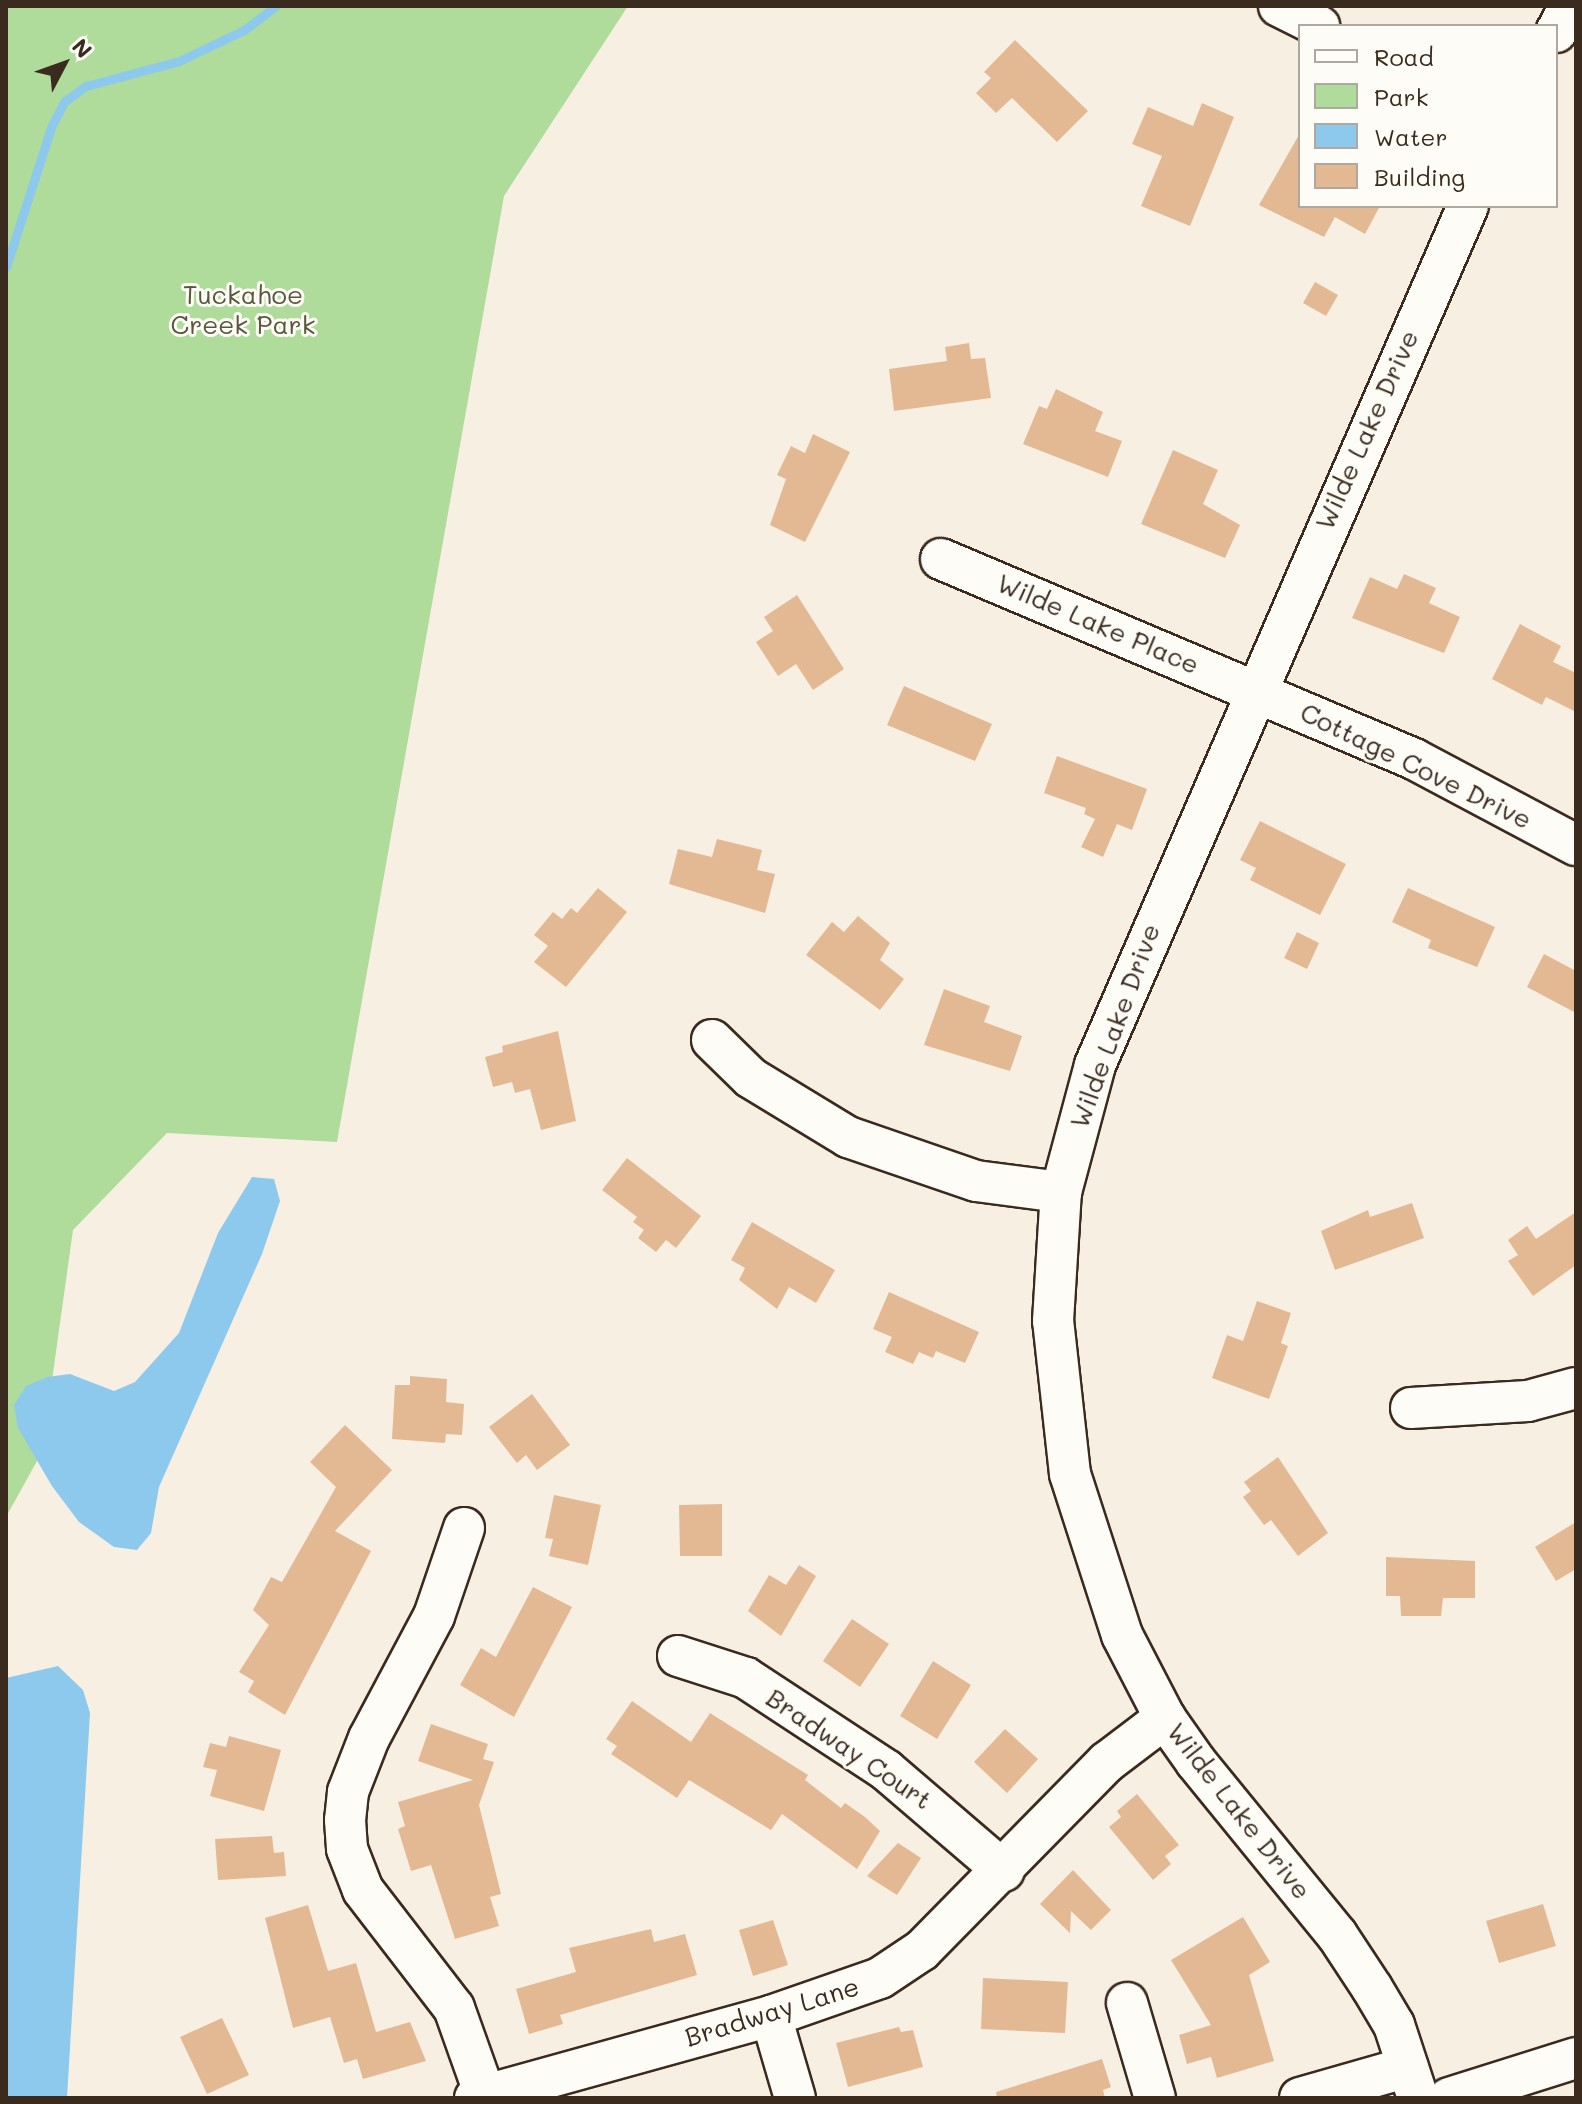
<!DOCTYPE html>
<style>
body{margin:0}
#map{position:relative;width:1582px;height:2104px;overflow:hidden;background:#f8efe3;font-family:Mali,sans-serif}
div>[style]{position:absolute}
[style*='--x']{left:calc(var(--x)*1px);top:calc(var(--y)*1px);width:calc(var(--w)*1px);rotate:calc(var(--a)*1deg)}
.green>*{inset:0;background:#afdc9b}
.water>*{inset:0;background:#8dc9ed}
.stream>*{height:9px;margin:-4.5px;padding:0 4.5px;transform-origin:4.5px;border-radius:4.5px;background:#8dc9ed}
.building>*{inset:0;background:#e3b993}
.roads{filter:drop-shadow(2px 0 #3b2a1e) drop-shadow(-2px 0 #3b2a1e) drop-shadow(0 2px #3b2a1e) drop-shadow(0 -2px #3b2a1e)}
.minor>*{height:40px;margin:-20px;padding:0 20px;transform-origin:20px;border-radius:20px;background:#fdfcf7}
span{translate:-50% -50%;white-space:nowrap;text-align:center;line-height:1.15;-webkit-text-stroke:6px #fdfcf7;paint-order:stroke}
.park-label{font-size:26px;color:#58563d}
.street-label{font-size:26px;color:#3b2a1e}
.frame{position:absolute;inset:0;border:8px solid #3b2a1e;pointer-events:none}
.legend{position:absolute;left:1298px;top:24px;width:260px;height:184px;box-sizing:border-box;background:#fdfcf7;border:2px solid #afa8a0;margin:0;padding:10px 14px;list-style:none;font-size:24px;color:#3b2a1e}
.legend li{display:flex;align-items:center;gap:16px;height:40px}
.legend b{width:40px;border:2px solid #afa8a0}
.north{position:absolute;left:24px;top:24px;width:80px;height:80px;-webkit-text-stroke:6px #fdfcf7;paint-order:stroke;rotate:49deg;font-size:22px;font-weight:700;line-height:32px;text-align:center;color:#3b2a1e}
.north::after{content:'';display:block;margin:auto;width:28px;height:36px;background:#3b2a1e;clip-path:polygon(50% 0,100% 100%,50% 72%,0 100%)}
</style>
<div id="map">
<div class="green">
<div style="clip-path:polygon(6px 6px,628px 6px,504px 196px,337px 1142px,167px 1133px,73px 1230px,42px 1452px,6px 1517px)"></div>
</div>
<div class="water">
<div style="clip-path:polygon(252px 1177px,274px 1179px,280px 1201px,262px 1254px,159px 1487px,151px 1533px,137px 1550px,114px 1547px,79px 1522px,52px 1486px,18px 1428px,14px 1405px,26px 1386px,47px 1377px,70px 1374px,114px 1391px,135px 1382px,179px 1333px,218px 1233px)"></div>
<div style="clip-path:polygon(58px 1666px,83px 1690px,90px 1713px,67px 2098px,6px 2098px,6px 1678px)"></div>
</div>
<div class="stream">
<div style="--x:6;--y:267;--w:149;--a:-72.1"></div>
<div style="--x:52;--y:125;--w:27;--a:-62"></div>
<div style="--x:65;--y:101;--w:26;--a:-36"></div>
<div style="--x:86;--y:86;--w:96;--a:-15"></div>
<div style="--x:179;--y:61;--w:72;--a:-25.5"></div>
<div style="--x:244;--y:30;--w:40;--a:-37"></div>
</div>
<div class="building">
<div style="clip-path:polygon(1015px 40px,1088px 111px,1057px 142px,1012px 98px,996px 113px,976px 93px,991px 78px,984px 72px)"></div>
<div style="clip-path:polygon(1202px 103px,1234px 117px,1190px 226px,1141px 206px,1162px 156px,1132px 144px,1148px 107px,1193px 126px)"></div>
<div style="clip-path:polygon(1300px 133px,1300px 206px,1380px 206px,1365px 234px,1335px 217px,1324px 237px,1259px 205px)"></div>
<div style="clip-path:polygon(1315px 282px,1338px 295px,1326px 316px,1303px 303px)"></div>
<div style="clip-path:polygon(969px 343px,971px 359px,985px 358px,991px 398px,894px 411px,889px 369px,947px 361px,945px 347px)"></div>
<div style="clip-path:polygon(1056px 389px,1103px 412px,1095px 431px,1122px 441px,1108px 477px,1023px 444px,1039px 406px,1047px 409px)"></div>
<div style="clip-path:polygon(813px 434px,850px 452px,805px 542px,770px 525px,786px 479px,777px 475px,791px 446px,805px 453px)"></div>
<div style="clip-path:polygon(1173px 450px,1218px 470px,1203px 504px,1240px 525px,1225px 558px,1141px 524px)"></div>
<div style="clip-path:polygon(1404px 574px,1436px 588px,1429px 603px,1460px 617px,1444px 653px,1352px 618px,1370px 577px,1397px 589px)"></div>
<div style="clip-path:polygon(797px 595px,844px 669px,813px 690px,796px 664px,778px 676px,756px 642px,773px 631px,764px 617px)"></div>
<div style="clip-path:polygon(1520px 624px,1561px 646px,1553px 662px,1576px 673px,1576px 712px,1546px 697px,1542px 705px,1492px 679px)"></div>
<div style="clip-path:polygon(904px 686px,992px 724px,975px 761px,887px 725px)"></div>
<div style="clip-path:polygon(1057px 756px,1147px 789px,1132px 830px,1117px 824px,1103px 857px,1081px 847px,1095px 819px,1084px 814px,1086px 808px,1044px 793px)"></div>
<div style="clip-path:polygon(1260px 821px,1346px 864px,1320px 915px,1250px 880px,1256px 868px,1240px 860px)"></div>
<div style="clip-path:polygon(717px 839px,762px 850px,757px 870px,775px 874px,765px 913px,669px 884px,678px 849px,712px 857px)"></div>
<div style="clip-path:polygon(598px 888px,627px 912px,566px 987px,534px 962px,548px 946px,534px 935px,553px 912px,562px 919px,571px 908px,577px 913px)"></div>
<div style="clip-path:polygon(1408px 888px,1495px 927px,1477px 967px,1428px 948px,1431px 940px,1392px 922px)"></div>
<div style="clip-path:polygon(858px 916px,890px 943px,880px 960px,904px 979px,880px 1010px,806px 955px,832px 922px,844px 932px)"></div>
<div style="clip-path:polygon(1297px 932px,1319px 943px,1307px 969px,1284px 958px)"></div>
<div style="clip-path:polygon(1544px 954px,1576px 971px,1576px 1013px,1527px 987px)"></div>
<div style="clip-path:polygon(944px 989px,990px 1006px,984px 1022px,1022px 1036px,1010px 1071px,924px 1045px)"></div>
<div style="clip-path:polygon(558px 1031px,576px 1121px,541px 1130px,530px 1089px,515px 1093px,512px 1082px,493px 1087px,485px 1057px,503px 1052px,502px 1046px)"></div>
<div style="clip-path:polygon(627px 1158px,701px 1216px,676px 1248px,666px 1240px,656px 1252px,638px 1238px,644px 1230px,633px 1222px,637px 1217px,602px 1190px)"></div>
<div style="clip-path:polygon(1412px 1203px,1424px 1238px,1335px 1270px,1321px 1231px,1368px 1210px,1370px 1217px)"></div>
<div style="clip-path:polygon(1576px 1212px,1576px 1265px,1533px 1296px,1508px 1261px,1518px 1255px,1508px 1240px,1527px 1226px,1536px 1239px)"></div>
<div style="clip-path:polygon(752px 1222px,835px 1270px,816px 1303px,789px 1287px,777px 1309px,739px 1280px,745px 1268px,731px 1260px)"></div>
<div style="clip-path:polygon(889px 1292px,979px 1332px,965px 1363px,936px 1351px,933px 1358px,919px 1352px,913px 1364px,885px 1352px,892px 1337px,873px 1329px)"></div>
<div style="clip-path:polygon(1257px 1301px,1291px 1313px,1281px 1343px,1288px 1346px,1269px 1399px,1212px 1378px,1227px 1335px,1243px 1341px)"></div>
<div style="clip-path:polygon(410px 1376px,447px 1379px,446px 1402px,464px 1404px,462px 1435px,446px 1434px,445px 1443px,392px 1439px,395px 1385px,410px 1385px)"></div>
<div style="clip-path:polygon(532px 1394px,570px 1445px,537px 1470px,526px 1455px,517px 1463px,489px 1427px)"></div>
<div style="clip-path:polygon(345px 1425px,392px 1470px,335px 1531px,371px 1551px,285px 1715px,248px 1692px,254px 1681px,239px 1672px,269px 1625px,253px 1610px,271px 1577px,282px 1582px,336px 1487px,310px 1462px)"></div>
<div style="clip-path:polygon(1278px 1457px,1328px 1533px,1298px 1556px,1271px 1520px,1264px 1525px,1243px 1497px,1251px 1491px,1244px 1482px)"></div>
<div style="clip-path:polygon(554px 1495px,601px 1505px,588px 1565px,549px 1556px,553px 1539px,545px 1538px)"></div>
<div style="clip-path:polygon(722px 1504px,722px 1556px,680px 1556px,679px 1505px)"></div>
<div style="clip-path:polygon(1576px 1522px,1576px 1569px,1556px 1581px,1535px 1547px)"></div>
<div style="clip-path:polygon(1386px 1557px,1475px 1561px,1475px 1598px,1443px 1598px,1441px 1616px,1401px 1616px,1400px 1596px,1386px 1596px)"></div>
<div style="clip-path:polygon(799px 1565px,816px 1576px,781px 1636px,748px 1611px,769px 1575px,786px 1585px)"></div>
<div style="clip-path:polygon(533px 1587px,572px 1607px,514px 1717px,460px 1685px,481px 1648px,496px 1657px)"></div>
<div style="clip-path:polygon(852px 1619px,889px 1644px,860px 1687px,823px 1661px)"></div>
<div style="clip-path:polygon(933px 1661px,971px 1685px,937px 1739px,900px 1716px)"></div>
<div style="clip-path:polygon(632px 1701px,691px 1742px,710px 1713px,808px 1775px,805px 1780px,841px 1808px,845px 1803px,865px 1817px,880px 1831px,857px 1869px,782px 1814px,771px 1830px,689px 1780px,677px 1798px,611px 1754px,617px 1746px,606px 1739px)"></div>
<div style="clip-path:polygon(431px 1724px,488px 1744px,483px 1759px,494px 1762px,479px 1805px,501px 1894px,490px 1897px,499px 1926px,455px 1939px,431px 1865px,411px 1871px,398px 1829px,405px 1826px,398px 1802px,473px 1780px,418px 1761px)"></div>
<div style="clip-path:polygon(1005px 1729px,1038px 1759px,1007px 1793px,974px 1762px)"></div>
<div style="clip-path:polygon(229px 1736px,281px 1750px,264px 1811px,210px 1796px,217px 1770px,203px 1767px,210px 1743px,226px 1747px)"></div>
<div style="clip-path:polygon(1137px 1794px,1179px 1845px,1165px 1856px,1171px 1864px,1153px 1880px,1109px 1827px,1121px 1817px,1117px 1811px)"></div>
<div style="clip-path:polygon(272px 1836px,274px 1853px,284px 1852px,286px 1876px,218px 1880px,215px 1839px)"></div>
<div style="clip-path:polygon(898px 1843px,921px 1858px,897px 1895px,867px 1876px)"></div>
<div style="clip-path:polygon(1073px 1870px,1111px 1910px,1091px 1930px,1071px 1911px,1070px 1933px,1040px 1904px)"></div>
<div style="clip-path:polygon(1543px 1904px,1556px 1946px,1499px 1963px,1486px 1921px)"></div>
<div style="clip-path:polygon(308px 1905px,328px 1971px,356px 1963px,376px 2032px,410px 2022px,426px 2061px,363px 2079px,357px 2059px,344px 2063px,330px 2017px,293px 2028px,265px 1918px)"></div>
<div style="clip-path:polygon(1243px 1917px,1270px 1962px,1249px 1975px,1274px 2061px,1217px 2078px,1211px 2057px,1187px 2064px,1179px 2035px,1211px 2025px,1171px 1960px)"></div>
<div style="clip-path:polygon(773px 1920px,788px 1965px,753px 1976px,739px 1930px)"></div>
<div style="clip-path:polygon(651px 1929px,654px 1942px,685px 1934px,697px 1975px,560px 2015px,563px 2024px,529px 2034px,516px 1989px,576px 1972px,569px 1948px)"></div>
<div style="clip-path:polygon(983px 1978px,1068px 1982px,1065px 2033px,981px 2029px)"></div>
<div style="clip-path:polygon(222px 2018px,249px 2075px,207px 2094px,180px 2037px)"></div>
<div style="clip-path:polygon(899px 2027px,901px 2032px,913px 2030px,923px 2067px,848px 2087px,836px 2043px)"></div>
<div style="clip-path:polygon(1102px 2059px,1111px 2087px,1103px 2090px,1105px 2098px,997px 2098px,996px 2092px)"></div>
</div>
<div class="roads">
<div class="minor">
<div style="--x:1279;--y:6;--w:45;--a:26.6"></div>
<div style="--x:1556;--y:32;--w:30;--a:-62"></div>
<div style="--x:941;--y:559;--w:514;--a:22.92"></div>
<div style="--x:1414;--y:759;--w:183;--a:28"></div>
<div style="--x:712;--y:1040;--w:54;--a:44.3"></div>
<div style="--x:751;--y:1078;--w:114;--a:31.3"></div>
<div style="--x:848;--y:1137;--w:135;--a:19"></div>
<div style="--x:976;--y:1181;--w:86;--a:7.4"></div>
<div style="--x:1411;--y:1408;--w:117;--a:-3.4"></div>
<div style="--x:1528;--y:1401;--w:50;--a:-15.2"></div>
<div style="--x:464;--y:1528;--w:93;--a:108.8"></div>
<div style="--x:434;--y:1616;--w:138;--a:118"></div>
<div style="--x:369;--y:1738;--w:58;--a:111.3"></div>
<div style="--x:348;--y:1792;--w:28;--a:96"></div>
<div style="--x:345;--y:1820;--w:29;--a:86"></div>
<div style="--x:347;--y:1849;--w:44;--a:68.7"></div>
<div style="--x:363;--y:1890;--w:149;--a:52.4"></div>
<div style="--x:454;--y:2008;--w:96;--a:70.4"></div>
<div style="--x:678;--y:1656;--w:71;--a:17.9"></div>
<div style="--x:746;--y:1678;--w:168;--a:33.3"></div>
<div style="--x:886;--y:1770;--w:155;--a:40.6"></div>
<div style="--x:1127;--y:2003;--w:99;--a:73.6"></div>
<div style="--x:771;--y:2016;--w:85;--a:73.7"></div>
<div style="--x:475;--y:2098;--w:307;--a:-15.5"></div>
<div style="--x:771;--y:2016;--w:115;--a:-19.2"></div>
<div style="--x:880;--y:1978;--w:50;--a:-33.7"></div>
<div style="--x:922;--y:1950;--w:264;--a:-45.5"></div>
<div style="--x:1107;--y:1762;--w:73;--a:-37.2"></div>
<div style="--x:1300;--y:2098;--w:112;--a:-16"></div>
<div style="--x:1418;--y:2098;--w:77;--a:-108.2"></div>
<div style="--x:1394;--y:2025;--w:43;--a:-120.7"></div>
<div style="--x:1372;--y:1988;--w:64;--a:-123.4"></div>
<div style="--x:1337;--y:1935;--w:223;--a:-129.2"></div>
<div style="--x:1196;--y:1762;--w:54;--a:-125.2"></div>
<div style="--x:1165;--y:1718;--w:93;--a:-117.4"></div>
<div style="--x:1122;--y:1635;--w:169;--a:-107.9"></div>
<div style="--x:1070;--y:1474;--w:154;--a:-96.3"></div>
<div style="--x:1053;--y:1321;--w:129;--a:-86.5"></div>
<div style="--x:1061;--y:1192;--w:131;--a:-75"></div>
<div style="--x:1095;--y:1065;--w:936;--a:-66.53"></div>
<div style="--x:1449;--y:2098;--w:133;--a:-17.5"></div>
</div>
</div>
<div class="park-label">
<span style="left:243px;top:310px">Tuckahoe<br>Creek Park</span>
</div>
<div class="street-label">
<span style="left:1367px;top:430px;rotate:-66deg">Wilde Lake Drive</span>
<span style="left:1098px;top:624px;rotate:23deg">Wilde Lake Place</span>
<span style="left:1416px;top:766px;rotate:26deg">Cottage Cove Drive</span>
<span style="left:1115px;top:1026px;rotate:-70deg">Wilde Lake Drive</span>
<span style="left:849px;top:1749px;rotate:34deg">Bradway Court</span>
<span style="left:1239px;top:1811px;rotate:52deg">Wilde Lake Drive</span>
<span style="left:772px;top:2012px;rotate:-17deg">Bradway Lane</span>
</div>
<div class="frame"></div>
<ul class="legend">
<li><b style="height:10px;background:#fdfcf7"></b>Road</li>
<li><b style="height:22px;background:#afdc9b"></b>Park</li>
<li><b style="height:22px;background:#8dc9ed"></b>Water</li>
<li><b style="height:22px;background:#e3b993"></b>Building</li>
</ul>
<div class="north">N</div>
</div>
